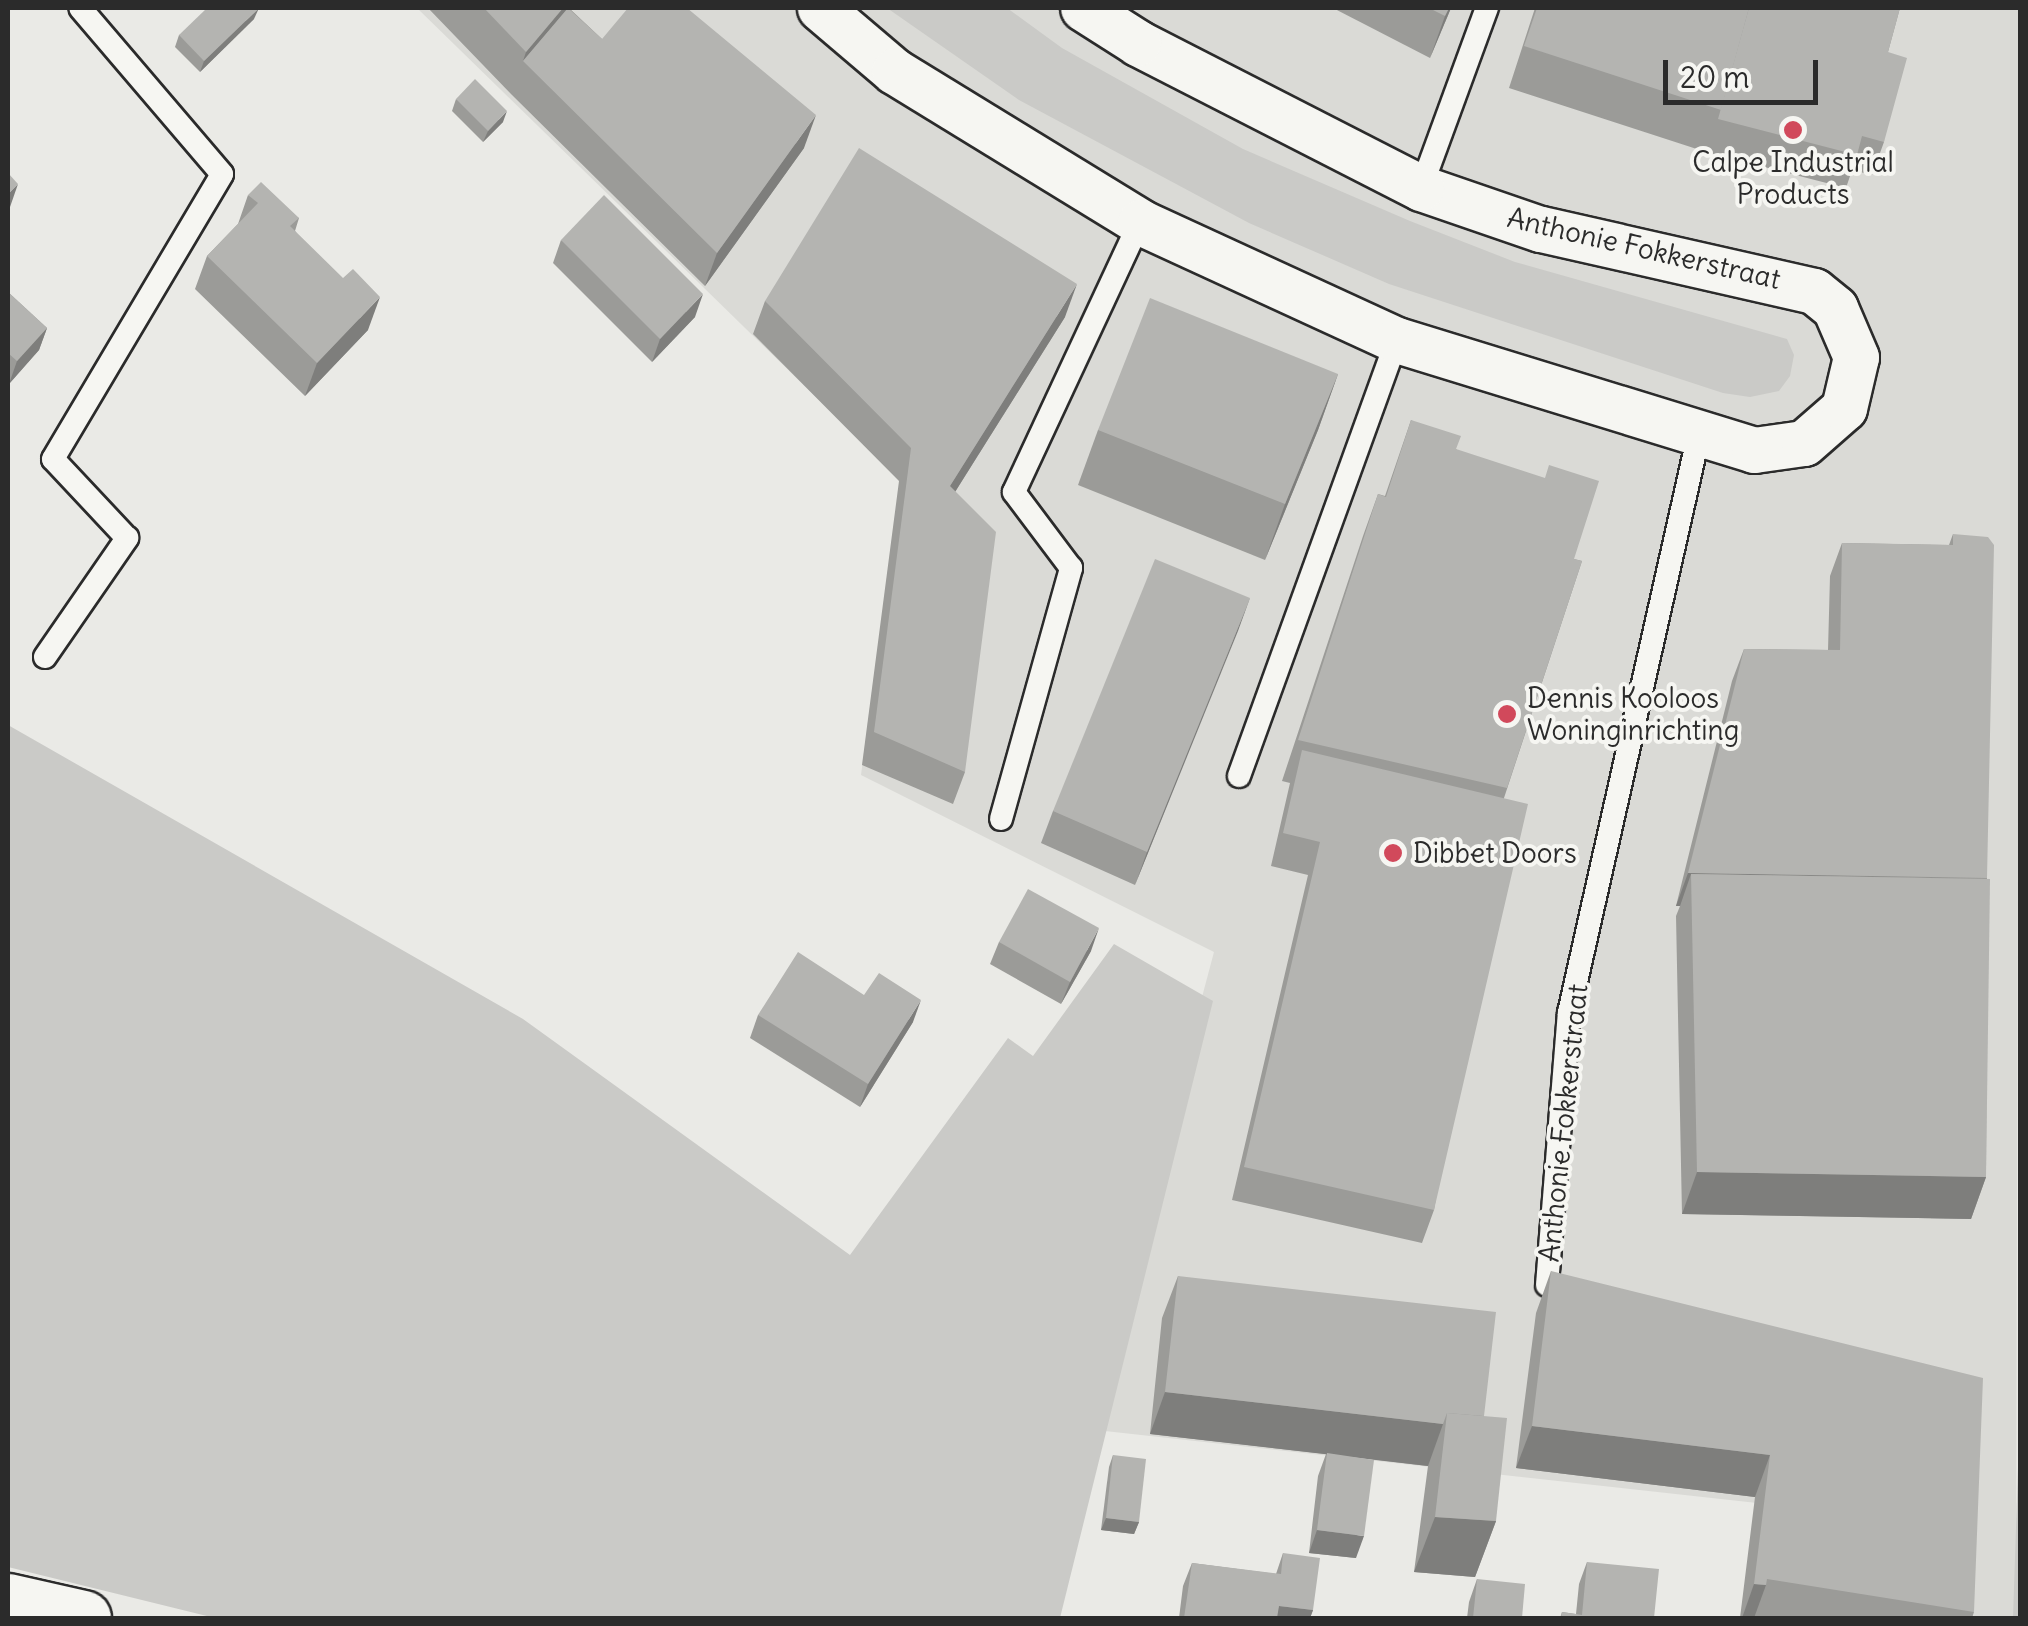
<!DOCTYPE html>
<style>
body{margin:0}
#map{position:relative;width:2028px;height:1626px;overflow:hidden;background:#eaeae6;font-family:Delius,sans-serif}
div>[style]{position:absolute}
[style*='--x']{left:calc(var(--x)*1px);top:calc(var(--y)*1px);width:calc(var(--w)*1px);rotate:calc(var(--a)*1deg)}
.built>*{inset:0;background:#dadad6}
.green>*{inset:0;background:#cacac7}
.roads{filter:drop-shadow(2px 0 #2b2b2b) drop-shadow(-2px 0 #2b2b2b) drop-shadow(0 2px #2b2b2b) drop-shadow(0 -2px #2b2b2b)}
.service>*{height:22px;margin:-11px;padding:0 11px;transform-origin:11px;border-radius:11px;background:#f6f6f2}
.minor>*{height:45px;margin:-22.5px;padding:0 22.5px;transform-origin:22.5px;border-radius:22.5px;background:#f6f6f2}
.tertiary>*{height:55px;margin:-27.5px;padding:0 27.5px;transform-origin:27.5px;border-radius:27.5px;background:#f6f6f2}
.wall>*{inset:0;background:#9b9b98}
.shaded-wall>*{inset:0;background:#7e7e7c}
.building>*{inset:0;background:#b4b4b1}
.dots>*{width:28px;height:28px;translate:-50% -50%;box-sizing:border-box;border:5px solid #f6f6f2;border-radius:50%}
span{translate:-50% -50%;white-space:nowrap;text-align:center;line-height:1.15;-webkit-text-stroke:8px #f6f6f2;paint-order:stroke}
.poi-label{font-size:28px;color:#2b2b2b}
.left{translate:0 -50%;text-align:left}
.street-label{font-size:28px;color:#2b2b2b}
.frame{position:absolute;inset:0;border:10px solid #2b2b2b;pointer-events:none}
.scale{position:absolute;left:1663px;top:60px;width:155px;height:45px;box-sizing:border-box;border:5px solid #2b2b2b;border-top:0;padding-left:12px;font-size:30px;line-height:35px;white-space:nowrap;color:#2b2b2b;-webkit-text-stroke:8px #f6f6f2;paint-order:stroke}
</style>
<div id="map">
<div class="built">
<div style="clip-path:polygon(417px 8px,2020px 8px,2016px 1618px,1740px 1618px,1757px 1503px,1087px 1429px,1214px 952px,861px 775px,900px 479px)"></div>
</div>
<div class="green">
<div style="clip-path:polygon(887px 8px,1007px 8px,1062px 48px,1243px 149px,1410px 221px,1515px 262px,1787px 339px,1794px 355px,1790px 376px,1779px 391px,1750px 397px,1723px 393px,1389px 284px,1249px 223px,1019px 100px)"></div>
<div style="clip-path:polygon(8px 725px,523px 1019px,850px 1255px,1008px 1038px,1033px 1056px,1114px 944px,1213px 1001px,1060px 1618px,215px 1618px,8px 1567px)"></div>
<div style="clip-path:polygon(2020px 1407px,2020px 1618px,2013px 1618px)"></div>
</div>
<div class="roads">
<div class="service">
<div style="--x:1421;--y:188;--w:192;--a:-69.9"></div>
<div style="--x:45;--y:657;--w:145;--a:-55.4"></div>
<div style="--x:127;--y:538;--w:108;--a:-133.1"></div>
<div style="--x:53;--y:459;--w:331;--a:-59.3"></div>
<div style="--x:222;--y:174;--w:218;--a:-130.5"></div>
<div style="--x:1239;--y:776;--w:464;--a:-70.1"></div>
<div style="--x:1001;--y:819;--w:261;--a:-74.4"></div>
<div style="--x:1071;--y:568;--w:95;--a:-126.9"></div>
<div style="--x:1014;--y:492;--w:298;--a:-65"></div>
<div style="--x:1547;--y:1285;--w:273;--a:-85.4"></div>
<div style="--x:1569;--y:1013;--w:593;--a:-77.35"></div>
</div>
<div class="minor">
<div style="--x:820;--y:8;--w:97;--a:40.4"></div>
<div style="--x:894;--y:71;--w:289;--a:31.5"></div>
<div style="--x:1140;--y:222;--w:283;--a:24.7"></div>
<div style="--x:1397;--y:340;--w:374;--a:17.1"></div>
<div style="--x:1754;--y:450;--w:50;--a:-8"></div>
<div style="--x:1804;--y:443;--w:53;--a:-41.2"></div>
<div style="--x:1844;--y:408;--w:52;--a:-76.8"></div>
<div style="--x:1856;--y:357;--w:53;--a:-113.2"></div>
<div style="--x:1835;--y:308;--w:27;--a:-141"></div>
<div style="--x:1814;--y:291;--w:281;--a:-167.2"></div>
<div style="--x:1540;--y:229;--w:126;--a:-161"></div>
<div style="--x:1421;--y:188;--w:318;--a:-152.9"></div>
<div style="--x:1138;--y:43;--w:65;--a:-147.5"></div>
</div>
<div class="tertiary">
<div style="--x:8;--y:1601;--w:77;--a:12.8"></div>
</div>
</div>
<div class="wall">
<div style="clip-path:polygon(428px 8px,569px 8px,602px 39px,804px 148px,705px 286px,511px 94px)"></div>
<div style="clip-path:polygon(1333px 8px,1451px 8px,1430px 58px)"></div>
<div style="clip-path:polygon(1535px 8px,1900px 8px,1888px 52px,1884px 142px,1872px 175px,1852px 170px,1846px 188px,1706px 152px,1509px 88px)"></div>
<div style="clip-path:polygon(254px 19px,200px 72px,175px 47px,179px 35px)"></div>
<div style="clip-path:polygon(456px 99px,503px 122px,483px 142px,452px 111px)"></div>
<div style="clip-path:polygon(248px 195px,299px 218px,295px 231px,368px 330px,305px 396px,195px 289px,207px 256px,238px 224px)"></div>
<div style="clip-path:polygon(561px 240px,695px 317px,652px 362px,553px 263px)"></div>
<div style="clip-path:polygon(8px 292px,47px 328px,39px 350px,9px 384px,8px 383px)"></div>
<div style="clip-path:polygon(765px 301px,1065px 317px,955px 492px,965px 772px,953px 804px,862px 765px,899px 481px,753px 334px)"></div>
<div style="clip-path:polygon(1338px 374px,1318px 430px,1265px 560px,1078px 485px,1098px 430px)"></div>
<div style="clip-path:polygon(1411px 420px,1456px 449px,1574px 559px,1582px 561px,1504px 798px,1434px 1210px,1422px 1243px,1232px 1200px,1308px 875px,1271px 866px,1290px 783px,1282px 781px,1363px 536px,1378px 494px,1385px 496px)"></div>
<div style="clip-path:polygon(1953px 534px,1987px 879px,1986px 1177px,1971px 1219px,1682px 1214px,1676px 916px,1680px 906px,1676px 906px,1732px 681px,1744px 649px,1828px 650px,1830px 576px,1842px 543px,1949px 545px)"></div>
<div style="clip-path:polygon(1250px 598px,1135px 885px,1041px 843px,1053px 811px)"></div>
<div style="clip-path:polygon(999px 942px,1091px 951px,1061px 1004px,990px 964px)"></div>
<div style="clip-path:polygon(864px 995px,913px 1022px,860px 1107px,750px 1038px,758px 1015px)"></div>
<div style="clip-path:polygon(1551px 1271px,1974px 1612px,1972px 1618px,1740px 1618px,1755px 1497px,1516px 1468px,1536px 1313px)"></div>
<div style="clip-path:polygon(1178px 1276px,1484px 1416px,1496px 1521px,1475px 1577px,1414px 1572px,1428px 1466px,1354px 1457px,1356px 1558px,1309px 1553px,1318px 1476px,1326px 1454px,1150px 1434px,1162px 1318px)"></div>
<div style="clip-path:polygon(1113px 1455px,1139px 1522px,1134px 1534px,1101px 1530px,1109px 1467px)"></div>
<div style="clip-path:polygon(1283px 1553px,1313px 1610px,1310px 1618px,1179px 1618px,1183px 1586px,1192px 1563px,1276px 1574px)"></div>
<div style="clip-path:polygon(1587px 1562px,1654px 1618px,1560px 1618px,1562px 1612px,1576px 1614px,1579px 1584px)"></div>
<div style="clip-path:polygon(1477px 1579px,1522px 1618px,1467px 1618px,1469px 1602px)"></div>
</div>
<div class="shaded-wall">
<div style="clip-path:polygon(259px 8px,254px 19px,200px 72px,204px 61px)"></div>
<div style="clip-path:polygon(563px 8px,568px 8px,523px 61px,526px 52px)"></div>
<div style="clip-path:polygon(1449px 8px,1451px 8px,1430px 58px,1445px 16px)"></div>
<div style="clip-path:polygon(507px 111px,503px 122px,483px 142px,488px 131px)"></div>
<div style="clip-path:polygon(816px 115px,804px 148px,705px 286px,717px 253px)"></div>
<div style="clip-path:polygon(18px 184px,10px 207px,8px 209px,8px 194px)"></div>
<div style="clip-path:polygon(1077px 284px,1065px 317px,938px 519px,950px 486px)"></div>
<div style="clip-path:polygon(703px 294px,695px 317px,652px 362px,660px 339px)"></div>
<div style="clip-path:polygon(380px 297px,368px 330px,305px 396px,317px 363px)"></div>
<div style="clip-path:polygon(47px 328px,39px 350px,9px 384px,17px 361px)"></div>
<div style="clip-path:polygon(1338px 374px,1318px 430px,1265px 560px,1285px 504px)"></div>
<div style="clip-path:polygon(1250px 598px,1238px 631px,1135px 885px,1147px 852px)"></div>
<div style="clip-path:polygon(1688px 873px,1987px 878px,1691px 874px,1680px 906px,1676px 906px)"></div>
<div style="clip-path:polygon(1099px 928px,1091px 951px,1061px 1004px,1070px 982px)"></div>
<div style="clip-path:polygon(921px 1000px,913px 1022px,860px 1107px,868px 1084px)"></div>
<div style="clip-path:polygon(1697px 1172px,1986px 1177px,1971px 1219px,1682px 1214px)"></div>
<div style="clip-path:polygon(1165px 1392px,1443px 1424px,1428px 1466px,1150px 1434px)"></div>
<div style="clip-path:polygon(1532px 1426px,1770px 1455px,1755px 1497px,1516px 1468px)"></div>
<div style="clip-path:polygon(1435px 1517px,1496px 1521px,1475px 1577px,1414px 1572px)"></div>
<div style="clip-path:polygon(1106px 1518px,1139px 1522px,1134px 1534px,1101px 1530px)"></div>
<div style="clip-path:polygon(1317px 1530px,1364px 1536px,1356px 1558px,1309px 1553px)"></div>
<div style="clip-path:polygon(1754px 1584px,1766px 1585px,1754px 1618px,1742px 1618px)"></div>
<div style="clip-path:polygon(1279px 1606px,1313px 1610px,1310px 1618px,1274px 1618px)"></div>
</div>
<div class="building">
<div style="clip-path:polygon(207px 8px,259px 8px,204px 61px,179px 35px)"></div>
<div style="clip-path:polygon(484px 8px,563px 8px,526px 52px)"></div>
<div style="clip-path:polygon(568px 8px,602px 39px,628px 8px,687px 8px,816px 115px,717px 253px,523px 61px)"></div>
<div style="clip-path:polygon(1429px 8px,1449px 8px,1445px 16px)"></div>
<div style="clip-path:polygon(1537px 8px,1749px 8px,1721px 110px,1524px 46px)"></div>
<div style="clip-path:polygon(1749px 8px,1900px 8px,1888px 52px,1907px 58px,1884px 142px,1862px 136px,1857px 155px,1718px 119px)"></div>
<div style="clip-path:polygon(475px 79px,507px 111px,488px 131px,456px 99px)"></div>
<div style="clip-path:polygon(859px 148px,1077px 284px,950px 486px,996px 532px,965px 772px,874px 732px,911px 448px,765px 301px)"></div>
<div style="clip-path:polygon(8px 173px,18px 184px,8px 194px)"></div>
<div style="clip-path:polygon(261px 182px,299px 218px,290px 226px,343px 278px,353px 269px,380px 297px,317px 363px,207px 256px,258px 203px,248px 195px)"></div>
<div style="clip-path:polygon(604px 195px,703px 294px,660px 339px,561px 240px)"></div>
<div style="clip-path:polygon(8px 292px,47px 328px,17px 361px,8px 353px)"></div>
<div style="clip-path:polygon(1150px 298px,1338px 374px,1285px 504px,1098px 430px)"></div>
<div style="clip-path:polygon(1411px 420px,1461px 436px,1456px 449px,1545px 478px,1549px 465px,1599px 481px,1574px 559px,1582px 561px,1507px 788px,1298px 740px,1378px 494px,1386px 497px)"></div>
<div style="clip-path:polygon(1953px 534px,1988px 537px,1994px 545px,1987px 878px,1688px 873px,1744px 649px,1840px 650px,1842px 543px,1953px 545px)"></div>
<div style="clip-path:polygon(1155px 559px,1250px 598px,1147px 852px,1053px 811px)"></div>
<div style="clip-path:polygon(1302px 750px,1528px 804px,1434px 1210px,1244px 1167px,1320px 842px,1283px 833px)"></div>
<div style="clip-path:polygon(1691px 874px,1990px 879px,1986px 1177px,1697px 1172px)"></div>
<div style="clip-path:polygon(1028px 889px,1099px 928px,1070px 982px,999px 942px)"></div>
<div style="clip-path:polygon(798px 952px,864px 995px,879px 973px,921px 1000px,868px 1084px,758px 1015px)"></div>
<div style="clip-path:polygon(1551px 1271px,1983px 1378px,1974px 1612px,1767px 1579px,1766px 1585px,1754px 1584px,1770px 1455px,1532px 1426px)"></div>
<div style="clip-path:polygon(1178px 1276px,1496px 1312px,1484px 1416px,1447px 1413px,1443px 1424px,1165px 1392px)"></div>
<div style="clip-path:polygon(1447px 1413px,1507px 1418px,1496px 1521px,1435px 1517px)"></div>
<div style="clip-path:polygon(1327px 1453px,1374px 1460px,1364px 1536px,1317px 1530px)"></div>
<div style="clip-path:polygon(1113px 1455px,1146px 1459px,1139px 1522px,1106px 1518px)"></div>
<div style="clip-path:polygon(1283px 1553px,1320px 1558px,1313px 1610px,1279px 1606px,1277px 1618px,1184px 1618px,1192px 1563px,1281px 1574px)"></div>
<div style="clip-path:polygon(1587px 1562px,1659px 1569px,1654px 1618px,1561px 1618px,1562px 1612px,1582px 1615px)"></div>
<div style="clip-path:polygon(1477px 1579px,1525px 1584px,1522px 1618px,1473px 1618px)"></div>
</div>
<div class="dots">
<div style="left:1793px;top:130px;background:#d1495b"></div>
<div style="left:1507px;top:714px;background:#d1495b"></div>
<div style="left:1393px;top:853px;background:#d1495b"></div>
</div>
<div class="poi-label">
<span style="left:1793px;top:178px">Calpe Industrial<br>Products</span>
<span class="left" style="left:1527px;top:714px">Dennis Kooloos<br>Woninginrichting</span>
<span class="left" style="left:1413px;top:853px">Dibbet Doors</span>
</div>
<div class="street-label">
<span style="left:1644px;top:248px;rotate:13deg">Anthonie Fokkerstraat</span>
<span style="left:1563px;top:1123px;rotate:-84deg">Anthonie Fokkerstraat</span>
</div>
<div class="frame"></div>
<div class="scale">20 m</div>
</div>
